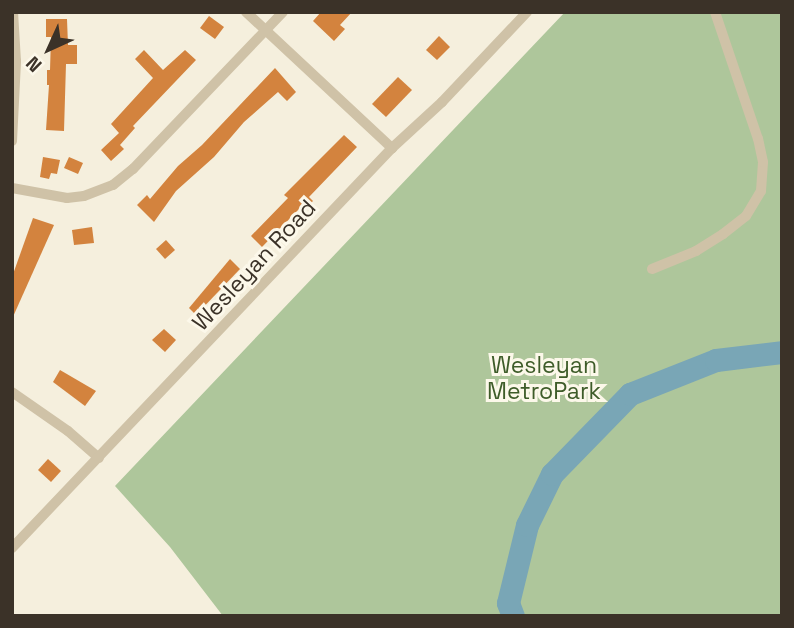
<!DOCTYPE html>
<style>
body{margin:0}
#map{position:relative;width:794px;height:628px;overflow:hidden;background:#f5efdd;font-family:"Space Grotesk",sans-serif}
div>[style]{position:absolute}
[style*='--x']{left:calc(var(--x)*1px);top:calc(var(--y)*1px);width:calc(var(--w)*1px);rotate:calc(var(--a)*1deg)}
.green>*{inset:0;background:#aec69b}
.river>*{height:23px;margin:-11.5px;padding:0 11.5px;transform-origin:11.5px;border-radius:11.5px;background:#79a6b6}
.building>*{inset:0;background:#d3833e}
.minor>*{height:10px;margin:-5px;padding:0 5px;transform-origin:5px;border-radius:5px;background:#cfc2a7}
span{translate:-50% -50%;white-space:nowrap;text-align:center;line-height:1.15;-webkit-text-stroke:6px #fcf8ea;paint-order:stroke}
.street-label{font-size:23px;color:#3b3228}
.park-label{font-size:23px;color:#3e5c29}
.frame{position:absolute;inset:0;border:14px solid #3b3228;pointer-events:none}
.north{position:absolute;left:14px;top:14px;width:70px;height:70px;-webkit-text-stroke:5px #fcf8ea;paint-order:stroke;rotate:225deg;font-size:19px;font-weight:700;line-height:28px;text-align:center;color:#3b3228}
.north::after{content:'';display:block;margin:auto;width:24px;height:32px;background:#3b3228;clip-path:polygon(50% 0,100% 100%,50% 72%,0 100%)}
</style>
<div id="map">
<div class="green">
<div style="clip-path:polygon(565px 12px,782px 12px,782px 616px,223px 616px,170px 547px,115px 486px)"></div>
</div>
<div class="river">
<div style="--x:513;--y:616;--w:14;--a:-111"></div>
<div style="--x:508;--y:603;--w:80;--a:-76.3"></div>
<div style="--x:527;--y:525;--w:57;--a:-63.9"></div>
<div style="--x:552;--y:474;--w:112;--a:-45.7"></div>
<div style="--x:630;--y:394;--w:92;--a:-21.6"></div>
<div style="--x:716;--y:360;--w:66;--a:-6.9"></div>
</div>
<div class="building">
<div style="clip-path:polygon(321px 12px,352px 12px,340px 25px,345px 29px,334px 41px,313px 21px)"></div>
<div style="clip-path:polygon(209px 16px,224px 27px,215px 39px,200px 28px)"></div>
<div style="clip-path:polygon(46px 19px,67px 19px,68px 45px,77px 45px,77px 64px,66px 64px,64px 131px,46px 130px,49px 85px,47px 85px,47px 70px,50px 70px,51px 37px,46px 37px)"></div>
<div style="clip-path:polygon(439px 36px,450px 47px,437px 60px,426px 50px)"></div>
<div style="clip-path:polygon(144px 50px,163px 70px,185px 50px,196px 60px,133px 126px,135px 128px,120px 145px,124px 149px,111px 161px,101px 150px,119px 133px,111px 124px,153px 78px,135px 59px)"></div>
<div style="clip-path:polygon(275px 68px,296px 92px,287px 101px,278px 92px,244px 122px,214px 157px,176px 191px,154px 222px,137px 205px,147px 195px,150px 199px,178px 166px,202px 145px)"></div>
<div style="clip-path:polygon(398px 77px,412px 90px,386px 117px,372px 104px)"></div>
<div style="clip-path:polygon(344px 135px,357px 147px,309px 197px,313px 201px,302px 212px,299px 209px,262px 247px,251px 236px,288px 198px,284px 195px)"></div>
<div style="clip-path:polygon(43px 157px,60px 160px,57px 174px,51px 173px,49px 179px,40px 177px)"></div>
<div style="clip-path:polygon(69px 157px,83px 163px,78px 174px,64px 168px)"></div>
<div style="clip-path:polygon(33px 218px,54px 225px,12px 319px,12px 277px)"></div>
<div style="clip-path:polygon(92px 227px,94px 243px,74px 245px,72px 230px)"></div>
<div style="clip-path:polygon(166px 240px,175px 250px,165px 259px,156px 249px)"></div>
<div style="clip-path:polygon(230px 259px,240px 269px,196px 315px,189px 308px)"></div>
<div style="clip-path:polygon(164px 329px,176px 340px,165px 352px,152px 340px)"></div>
<div style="clip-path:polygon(60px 370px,96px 391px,85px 406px,53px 382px)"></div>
<div style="clip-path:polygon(48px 459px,61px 471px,51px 482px,38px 470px)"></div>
</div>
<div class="minor">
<div style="--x:246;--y:12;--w:200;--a:43"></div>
<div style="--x:12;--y:141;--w:80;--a:-87.1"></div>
<div style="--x:16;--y:61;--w:49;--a:-93.5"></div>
<div style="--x:12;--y:188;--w:56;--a:10.3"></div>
<div style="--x:67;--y:198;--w:17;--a:-7"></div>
<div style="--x:84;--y:196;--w:31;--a:-21"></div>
<div style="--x:113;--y:185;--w:26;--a:-39"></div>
<div style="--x:133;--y:169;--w:217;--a:-46.3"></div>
<div style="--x:652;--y:269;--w:48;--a:-22.2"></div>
<div style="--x:696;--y:251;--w:32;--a:-32"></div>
<div style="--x:723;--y:234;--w:29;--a:-38"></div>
<div style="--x:746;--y:216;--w:29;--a:-59"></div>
<div style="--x:761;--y:191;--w:29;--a:-86"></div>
<div style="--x:763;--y:162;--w:24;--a:-102"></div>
<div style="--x:758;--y:139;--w:134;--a:-108.7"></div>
<div style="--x:12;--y:392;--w:68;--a:34.9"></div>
<div style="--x:68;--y:431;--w:41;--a:41.1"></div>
<div style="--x:12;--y:548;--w:552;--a:-46.47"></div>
<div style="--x:392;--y:148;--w:68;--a:-42.6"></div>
<div style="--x:442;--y:102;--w:124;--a:-46.6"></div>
</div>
<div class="street-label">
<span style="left:254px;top:265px;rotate:-47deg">Wesleyan Road</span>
</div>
<div class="park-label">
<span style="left:544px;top:378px">Wesleyan<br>MetroPark</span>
</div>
<div class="frame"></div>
<div class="north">N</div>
</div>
